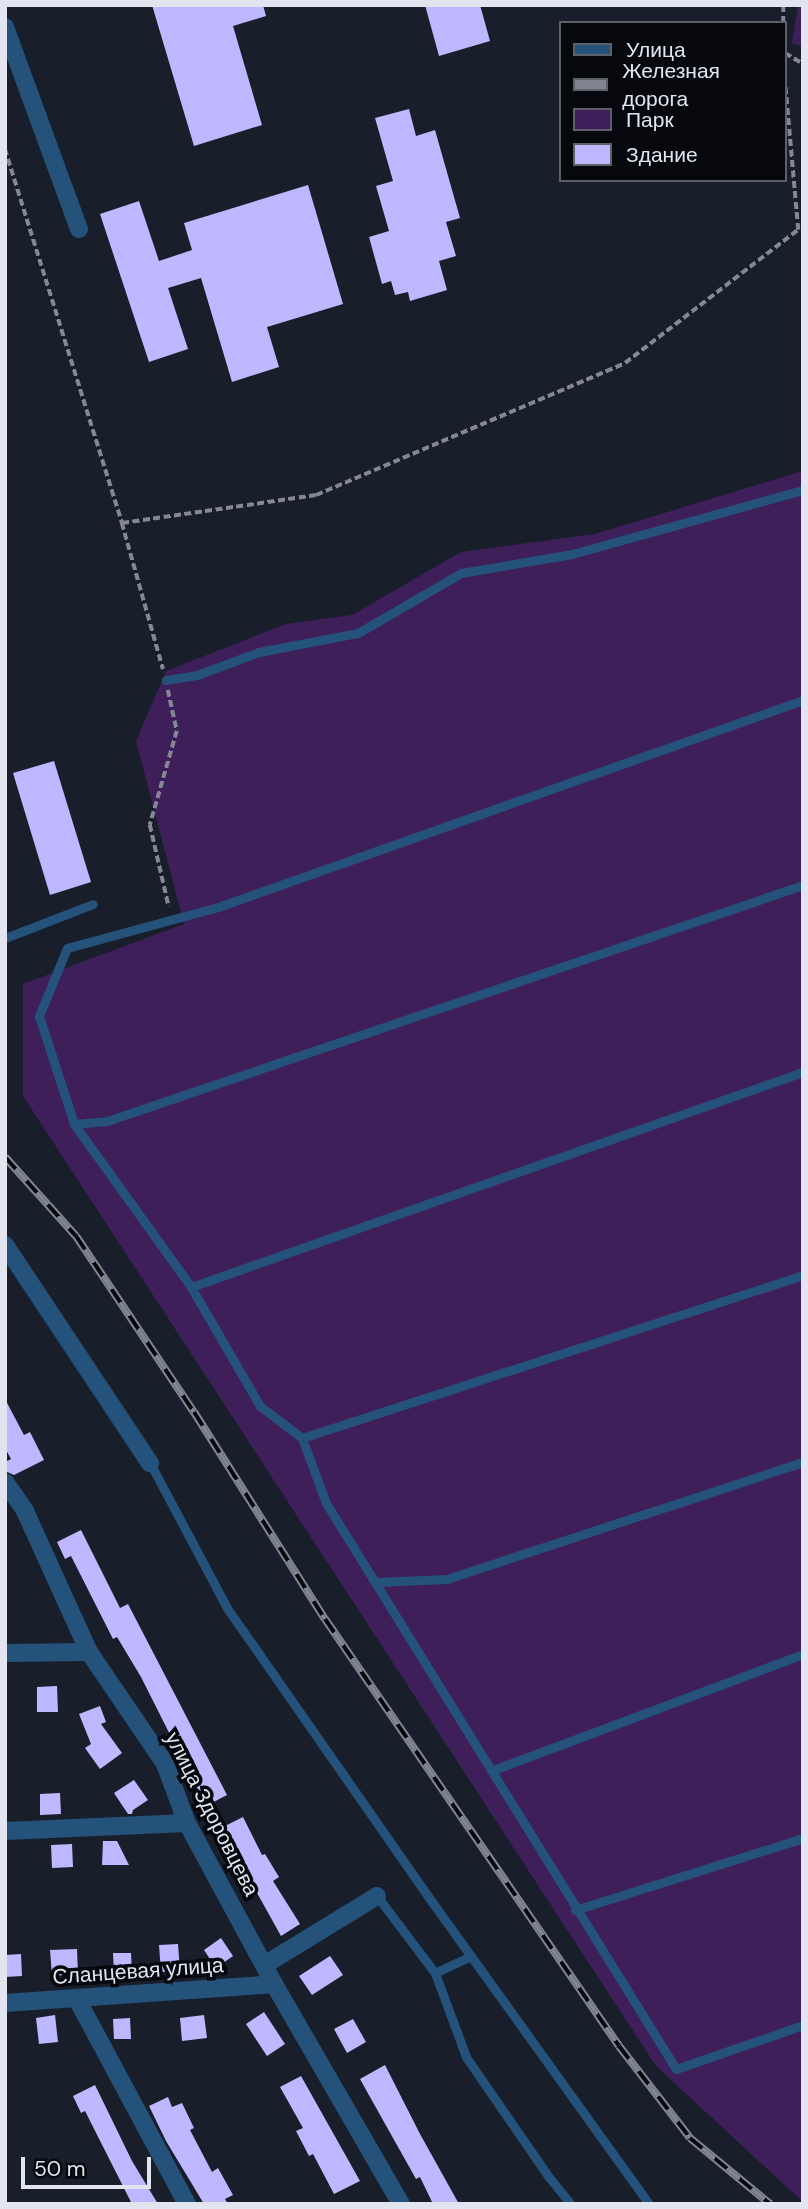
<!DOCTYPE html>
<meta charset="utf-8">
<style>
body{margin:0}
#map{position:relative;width:808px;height:2209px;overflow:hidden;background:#191e2b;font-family:"DM Sans",sans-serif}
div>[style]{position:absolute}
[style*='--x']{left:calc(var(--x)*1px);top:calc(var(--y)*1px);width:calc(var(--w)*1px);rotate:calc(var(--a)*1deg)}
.green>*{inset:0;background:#3f1f59}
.building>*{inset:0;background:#bdb8ff}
.path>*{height:3.5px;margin-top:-1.75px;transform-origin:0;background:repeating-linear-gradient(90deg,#858894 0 7px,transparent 0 10.5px)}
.lane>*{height:9px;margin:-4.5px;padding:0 4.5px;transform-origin:4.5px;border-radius:4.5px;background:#25527a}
.street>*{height:18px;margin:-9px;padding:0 9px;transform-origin:9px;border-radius:9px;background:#25527a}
.rail>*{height:8px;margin-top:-4px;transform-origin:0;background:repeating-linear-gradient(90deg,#06080d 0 16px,#818590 0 32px);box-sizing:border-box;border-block:2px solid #818590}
span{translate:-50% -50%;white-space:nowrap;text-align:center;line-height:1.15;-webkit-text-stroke:7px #06080d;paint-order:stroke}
.street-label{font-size:21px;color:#e2e5ef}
.frame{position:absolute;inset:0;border:7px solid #e2e5ef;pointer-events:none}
.legend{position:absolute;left:559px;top:21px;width:228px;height:161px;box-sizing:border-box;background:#06080d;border:2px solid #5e6067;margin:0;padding:9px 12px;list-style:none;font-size:21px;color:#e2e5ef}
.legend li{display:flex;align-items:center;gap:14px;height:35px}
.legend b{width:35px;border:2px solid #5e6067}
.scale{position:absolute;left:21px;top:2157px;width:130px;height:32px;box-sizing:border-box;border:4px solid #e2e5ef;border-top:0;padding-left:9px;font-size:21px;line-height:24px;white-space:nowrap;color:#e2e5ef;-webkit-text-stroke:5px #06080d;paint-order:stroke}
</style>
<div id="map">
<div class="green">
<div style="clip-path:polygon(798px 5px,803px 5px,803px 47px,792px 43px)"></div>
<div style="clip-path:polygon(803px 471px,803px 2202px,656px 2066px,23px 1096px,23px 984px,184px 924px,136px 741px,166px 671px,286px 624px,352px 615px,461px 552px,595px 534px)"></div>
</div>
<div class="building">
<div style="clip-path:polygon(152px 5px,263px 5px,266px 16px,233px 26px,262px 125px,194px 146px)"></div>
<div style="clip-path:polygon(425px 5px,480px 5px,490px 41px,439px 56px)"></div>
<div style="clip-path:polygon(409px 109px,416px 136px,435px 130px,460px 218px,446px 222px,456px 256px,439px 261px,447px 290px,410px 301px,408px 292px,395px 295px,391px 281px,382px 284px,369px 237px,389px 231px,376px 186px,393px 181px,375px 118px)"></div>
<div style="clip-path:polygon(308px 185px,343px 304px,267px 327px,279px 367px,232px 382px,201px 278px,168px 288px,188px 349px,149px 362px,100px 214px,139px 201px,159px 261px,192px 250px,184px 223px)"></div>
<div style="clip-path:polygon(54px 761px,91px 882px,50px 895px,13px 773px)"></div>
<div style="clip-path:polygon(5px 1399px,24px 1435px,30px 1432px,44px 1460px,14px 1475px,5px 1471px,5px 1462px,11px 1459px,5px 1448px)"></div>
<div style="clip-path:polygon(81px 1530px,120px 1608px,128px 1604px,227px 1795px,206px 1806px,141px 1677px,117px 1637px,113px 1639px,71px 1556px,65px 1559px,57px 1542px)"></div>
<div style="clip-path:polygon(57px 1686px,58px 1712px,37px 1712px,37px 1687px)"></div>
<div style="clip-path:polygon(100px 1706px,106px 1722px,101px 1724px,122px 1753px,100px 1769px,85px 1748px,91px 1744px,79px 1714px)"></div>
<div style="clip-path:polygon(134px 1780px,148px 1800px,133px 1810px,132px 1814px,128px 1814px,114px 1793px)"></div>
<div style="clip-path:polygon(60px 1793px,61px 1814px,40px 1815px,40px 1794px)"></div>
<div style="clip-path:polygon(243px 1817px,262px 1855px,265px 1854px,279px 1877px,273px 1881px,300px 1924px,281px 1936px,221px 1828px)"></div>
<div style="clip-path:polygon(103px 1841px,117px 1841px,129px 1865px,102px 1865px)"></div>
<div style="clip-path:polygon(72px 1844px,73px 1867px,52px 1868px,51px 1845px)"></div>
<div style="clip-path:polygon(221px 1938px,233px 1956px,216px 1968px,204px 1950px)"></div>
<div style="clip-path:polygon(178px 1944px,180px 1971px,161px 1972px,159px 1945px)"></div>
<div style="clip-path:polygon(77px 1949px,78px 1974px,52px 1976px,50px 1950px)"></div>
<div style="clip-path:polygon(113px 1953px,131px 1953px,132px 1972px,114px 1973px)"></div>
<div style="clip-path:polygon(21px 1954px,22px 1976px,5px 1977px,5px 1955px)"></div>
<div style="clip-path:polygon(330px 1956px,343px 1975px,312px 1995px,299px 1976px)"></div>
<div style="clip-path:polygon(264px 2012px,285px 2044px,267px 2056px,246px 2024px)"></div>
<div style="clip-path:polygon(55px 2015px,58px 2042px,39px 2044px,36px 2018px)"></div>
<div style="clip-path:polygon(204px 2015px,207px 2038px,182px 2041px,180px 2018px)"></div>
<div style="clip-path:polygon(130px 2018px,131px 2039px,114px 2039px,113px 2019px)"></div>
<div style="clip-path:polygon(353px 2019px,366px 2042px,347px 2053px,334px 2029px)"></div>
<div style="clip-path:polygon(385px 2065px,420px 2134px,459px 2204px,433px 2204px,420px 2177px,416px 2179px,370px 2097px,360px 2079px)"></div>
<div style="clip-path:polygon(301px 2076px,360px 2181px,334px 2194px,313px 2154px,309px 2156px,296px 2131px,303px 2128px,280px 2087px)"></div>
<div style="clip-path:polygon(95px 2085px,132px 2161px,158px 2204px,132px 2204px,85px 2111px,81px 2113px,73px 2096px)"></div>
<div style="clip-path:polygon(168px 2097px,172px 2107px,182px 2103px,194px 2128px,190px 2130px,212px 2172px,218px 2168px,233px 2195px,225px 2199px,228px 2204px,204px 2204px,166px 2141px,149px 2106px)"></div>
</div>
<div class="path">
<div style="--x:783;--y:23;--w:18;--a:-90"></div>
<div style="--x:785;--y:53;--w:21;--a:31"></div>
<div style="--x:5;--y:149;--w:392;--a:72.6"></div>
<div style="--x:122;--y:523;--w:152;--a:74.3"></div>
<div style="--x:122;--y:523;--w:196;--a:-8.2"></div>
<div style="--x:316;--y:495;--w:336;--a:-23.1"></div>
<div style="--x:625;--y:363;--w:218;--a:-37.6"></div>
<div style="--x:798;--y:230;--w:146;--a:-95.1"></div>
<div style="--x:168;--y:690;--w:42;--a:77.6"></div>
<div style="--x:177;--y:731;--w:98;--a:106"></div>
<div style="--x:150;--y:825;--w:84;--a:77"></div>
</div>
<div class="lane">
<div style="--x:166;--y:680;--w:31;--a:-9"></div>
<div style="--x:197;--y:675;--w:66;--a:-20.4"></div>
<div style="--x:259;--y:652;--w:101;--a:-10.9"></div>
<div style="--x:358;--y:633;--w:119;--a:-30.2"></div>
<div style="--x:461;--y:573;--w:113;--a:-9.7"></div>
<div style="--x:572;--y:554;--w:240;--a:-15.5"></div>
<div style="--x:803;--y:700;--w:621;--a:160.51"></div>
<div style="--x:218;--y:907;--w:156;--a:164.8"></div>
<div style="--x:67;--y:948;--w:74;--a:112.4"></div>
<div style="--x:39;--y:1016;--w:114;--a:72"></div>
<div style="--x:74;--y:1124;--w:201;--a:54.3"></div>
<div style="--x:191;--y:1287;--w:138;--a:59.9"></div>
<div style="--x:260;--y:1406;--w:53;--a:37.3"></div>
<div style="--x:302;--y:1438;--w:69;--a:69.7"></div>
<div style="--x:326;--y:1503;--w:665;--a:58.27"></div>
<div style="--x:676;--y:2069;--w:134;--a:-19.1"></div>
<div style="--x:5;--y:938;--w:94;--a:-21.1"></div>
<div style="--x:74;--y:1124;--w:33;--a:-5"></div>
<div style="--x:107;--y:1121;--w:735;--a:-18.73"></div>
<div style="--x:191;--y:1287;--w:649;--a:-19.36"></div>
<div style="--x:302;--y:1438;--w:527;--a:-18.02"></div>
<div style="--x:150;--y:1463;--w:164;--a:62"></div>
<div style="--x:227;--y:1608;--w:350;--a:55.1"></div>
<div style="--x:427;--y:1895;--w:380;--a:54.3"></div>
<div style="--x:377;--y:1582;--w:70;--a:-2.5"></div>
<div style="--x:447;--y:1579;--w:375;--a:-18.2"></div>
<div style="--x:493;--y:1770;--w:331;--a:-20.5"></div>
<div style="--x:377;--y:1896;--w:96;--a:53"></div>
<div style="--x:575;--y:1910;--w:239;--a:-17.5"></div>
<div style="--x:471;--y:1956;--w:40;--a:155"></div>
<div style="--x:435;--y:1973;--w:90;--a:69.7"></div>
<div style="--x:466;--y:2057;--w:145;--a:55.4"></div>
<div style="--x:548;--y:2176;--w:36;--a:51"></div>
</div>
<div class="street">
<div style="--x:5;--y:27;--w:215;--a:69.9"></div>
<div style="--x:5;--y:1245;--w:262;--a:56.4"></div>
<div style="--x:5;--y:1482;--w:35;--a:55"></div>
<div style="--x:25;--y:1511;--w:155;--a:65.6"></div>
<div style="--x:89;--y:1652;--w:135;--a:55.8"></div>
<div style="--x:165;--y:1764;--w:63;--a:69.6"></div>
<div style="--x:187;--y:1823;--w:183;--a:61.6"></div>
<div style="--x:274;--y:1984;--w:254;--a:60"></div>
<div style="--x:5;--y:1653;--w:84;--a:-0.7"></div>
<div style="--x:5;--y:1831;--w:182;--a:-2.5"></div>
<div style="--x:266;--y:1964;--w:130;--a:-31.5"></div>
<div style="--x:77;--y:1999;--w:233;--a:61.8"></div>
<div style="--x:5;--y:2003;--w:270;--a:-4"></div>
</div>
<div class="rail">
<div style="--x:5;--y:1157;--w:106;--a:48.1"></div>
<div style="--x:76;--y:1236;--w:212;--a:56.2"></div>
<div style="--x:194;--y:1412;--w:245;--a:57.7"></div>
<div style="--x:325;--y:1619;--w:518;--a:55.45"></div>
<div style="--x:619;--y:2046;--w:116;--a:52.3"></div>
<div style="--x:690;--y:2138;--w:104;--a:39.5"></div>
</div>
<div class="street-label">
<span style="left:212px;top:1814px;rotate:63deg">улица Здоровцева</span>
<span style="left:138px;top:1971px;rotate:-4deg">Сланцевая улица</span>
</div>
<div class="frame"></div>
<ul class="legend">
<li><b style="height:9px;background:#25527a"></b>Улица</li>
<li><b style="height:9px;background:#818590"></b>Железная дорога</li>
<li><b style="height:19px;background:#3f1f59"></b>Парк</li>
<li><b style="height:19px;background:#bdb8ff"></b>Здание</li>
</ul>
<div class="scale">50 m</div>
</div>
